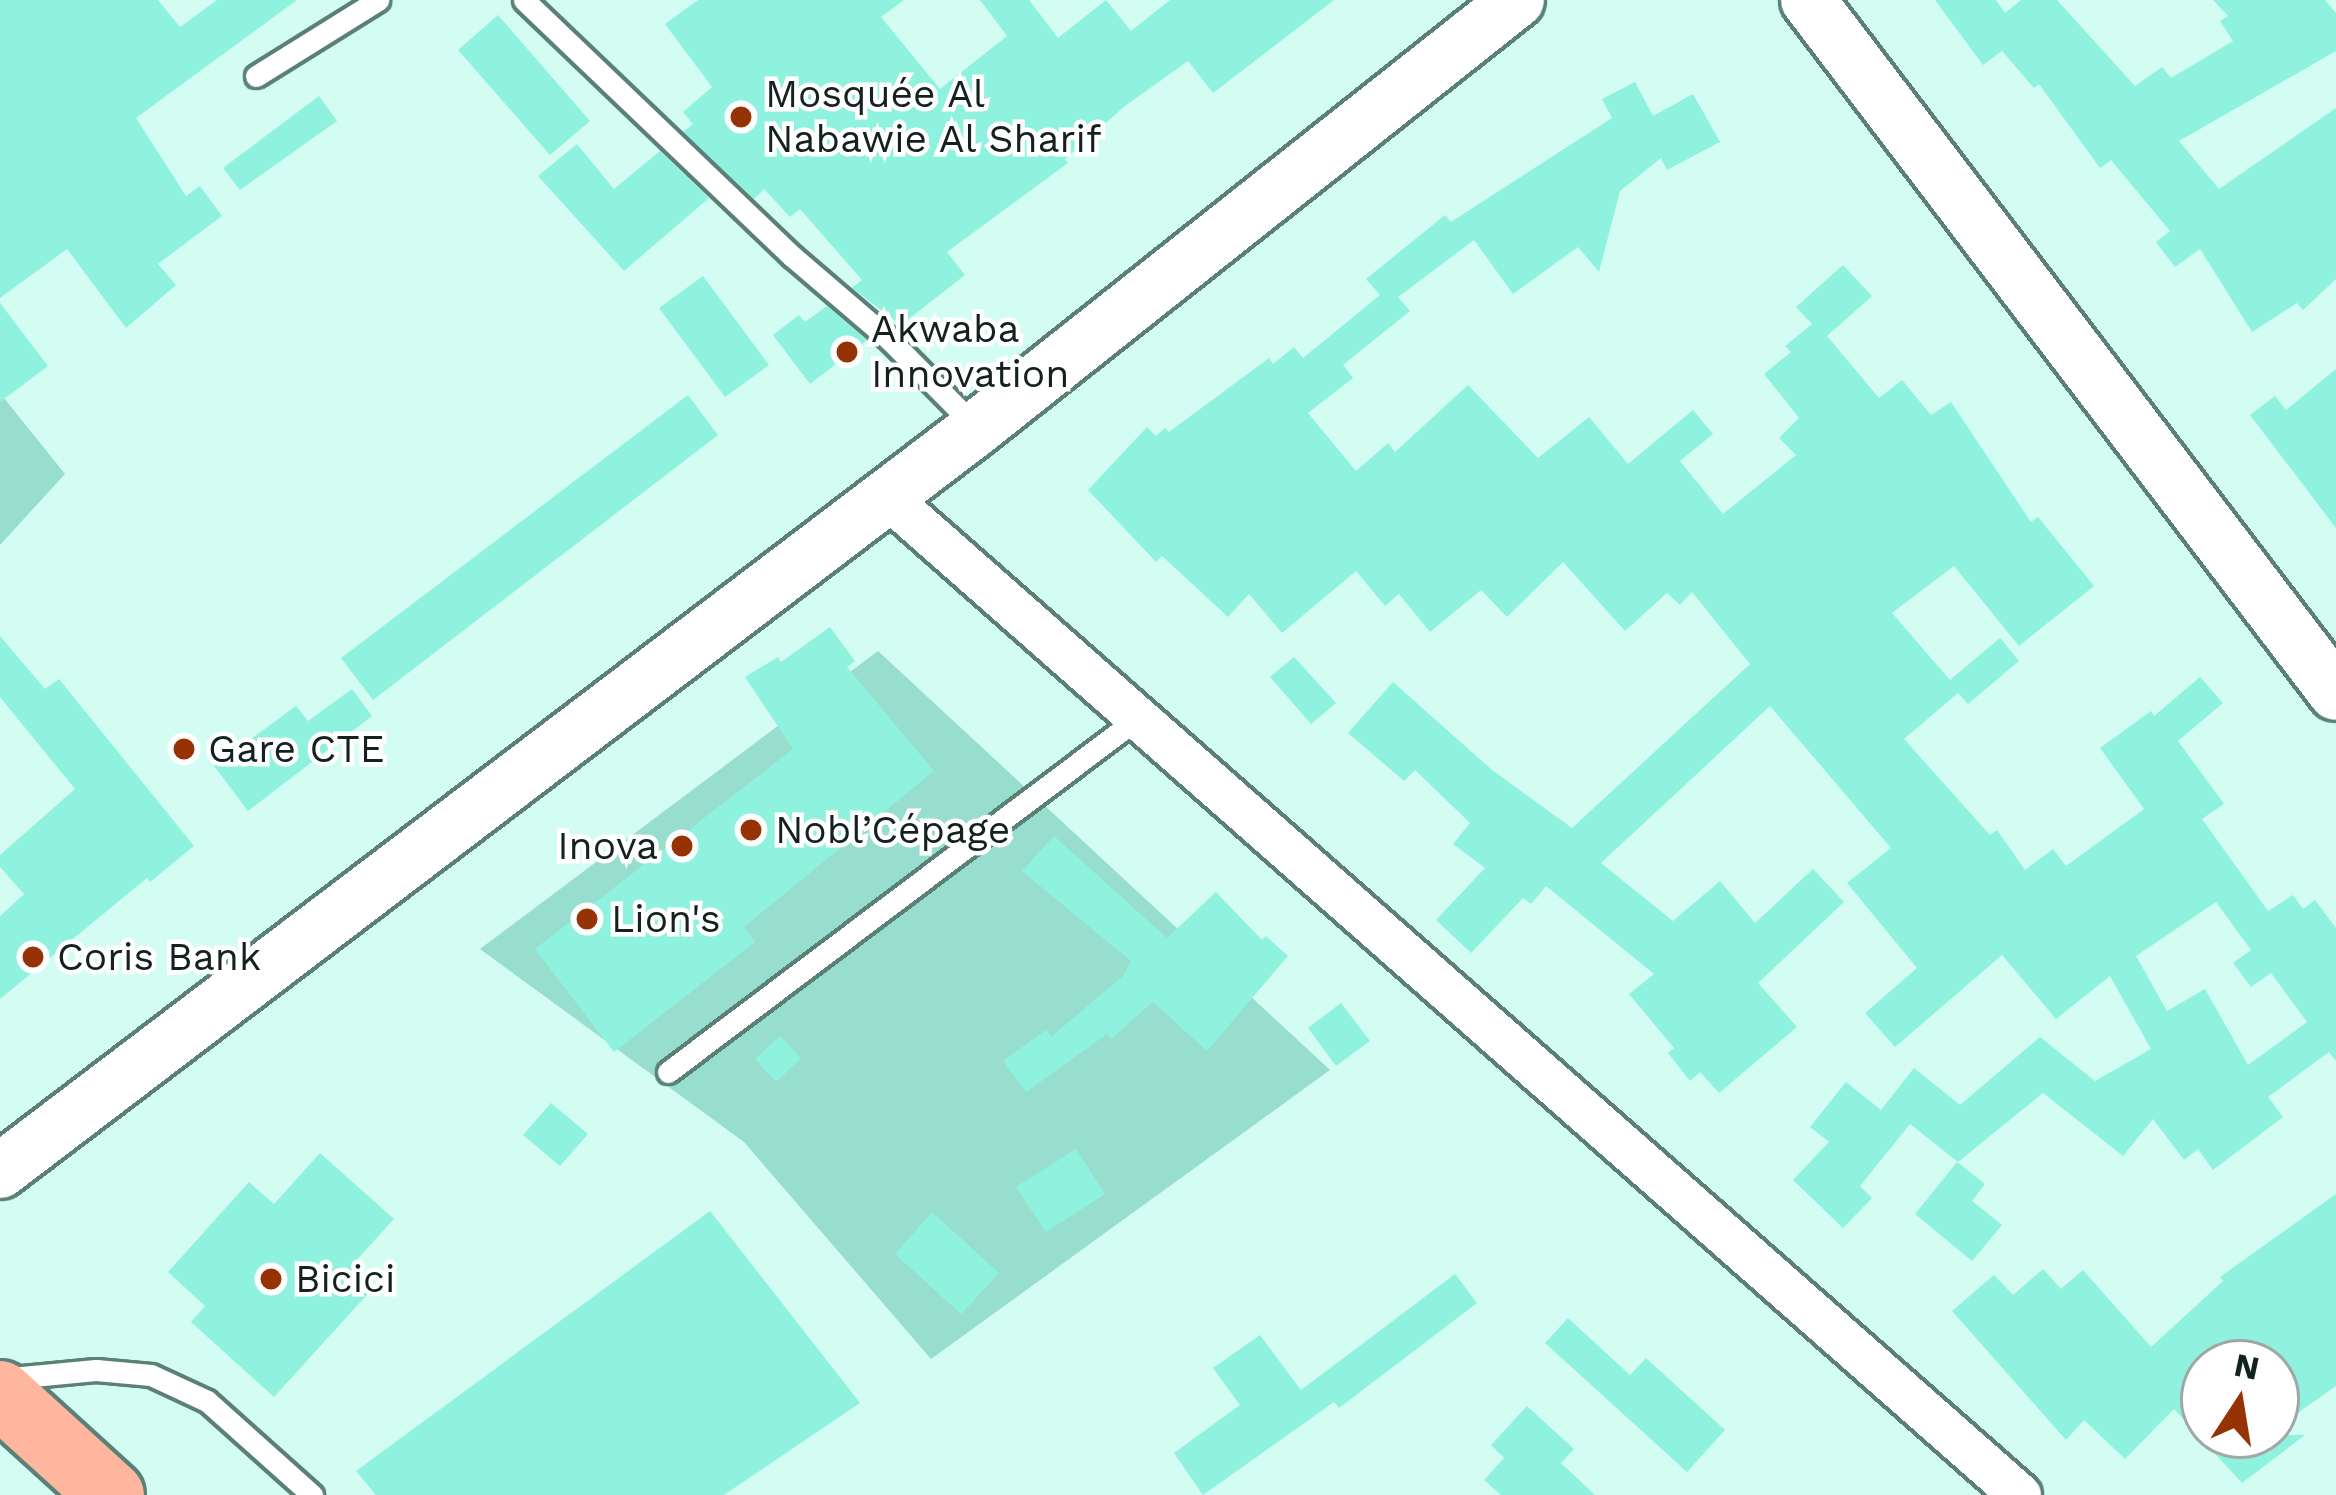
<!DOCTYPE html>
<meta charset="utf-8">
<style>
body{margin:0}
#map{position:relative;width:2336px;height:1495px;overflow:hidden;background:#d3fcf3;font-family:"Work Sans",sans-serif}
div>[style]{position:absolute}
[style*='--x']{left:calc(var(--x)*1px);top:calc(var(--y)*1px);width:calc(var(--w)*1px);rotate:calc(var(--a)*1deg)}
.green>*{inset:0;background:#98decf}
.building>*{inset:0;background:#8ef2df}
.roads{filter:drop-shadow(3px 0 #5a8078) drop-shadow(-3px 0 #5a8078) drop-shadow(0 3px #5a8078) drop-shadow(0 -3px #5a8078)}
.service>*{height:21px;margin:-10.5px;padding:0 10.5px;transform-origin:10.5px;border-radius:10.5px;background:#fff}
.minor>*{height:42px;margin:-21px;padding:0 21px;transform-origin:21px;border-radius:21px;background:#fff}
.tertiary>*{height:54px;margin:-27px;padding:0 27px;transform-origin:27px;border-radius:27px;background:#fff}
.trunk>*{height:66px;margin:-33px;padding:0 33px;transform-origin:33px;border-radius:33px;background:#feb69e}
.dots>*{width:33px;height:33px;translate:-50% -50%;box-sizing:border-box;border:6px solid #fff;border-radius:50%}
span{translate:-50% -50%;white-space:nowrap;text-align:center;line-height:1.15;-webkit-text-stroke:9px #fff;paint-order:stroke}
.poi-label{font-size:39px;color:#13221f}
.left{translate:0 -50%;text-align:left}
.right{translate:-100% -50%;text-align:right}
.north{position:absolute;left:2180px;top:1339px;width:120px;height:120px;box-sizing:border-box;background:#fff;border:3px solid #a1a7a5;border-radius:50%;rotate:12deg;font-size:33px;font-weight:700;line-height:48px;text-align:center;color:#13221f}
.north::after{content:'';display:block;margin:auto;width:42px;height:54px;background:#973205;clip-path:polygon(50% 0,100% 100%,50% 72%,0 100%)}
</style>
<div id="map">
<div class="green">
<div style="clip-path:polygon(0 393px,65px 474px,0 545px)"></div>
<div style="clip-path:polygon(878px 651px,1330px 1070px,931px 1359px,744px 1142px,480px 949px)"></div>
</div>
<div class="building">
<div style="clip-path:polygon(0 0,158px 0,180px 27px,217px 0,297px 0,136px 118px,186px 196px,200px 186px,222px 216px,158px 264px,176px 285px,126px 328px,67px 249px,0 298px)"></div>
<div style="clip-path:polygon(698px 0,904px 0,881px 17px,940px 89px,1007px 36px,980px 0,1029px 0,1058px 38px,1106px 0,1131px 31px,1170px 0,1334px 0,1213px 93px,1188px 61px,1125px 106px,1065px 159px,1068px 163px,947px 252px,965px 275px,901px 325px,852px 288px,862px 280px,800px 209px,790px 217px,764px 189px,754px 199px,683px 132px,693px 124px,683px 112px,712px 87px,665px 24px)"></div>
<div style="clip-path:polygon(1935px 0,1996px 0,2005px 13px,2021px 0,2057px 0,2135px 86px,2162px 67px,2171px 78px,2233px 41px,2220px 21px,2228px 16px,2213px 0,2325px 0,2336px 13px,2336px 51px,2179px 141px,2219px 189px,2336px 108px,2336px 279px,2303px 310px,2297px 303px,2252px 332px,2200px 249px,2175px 267px,2156px 242px,2170px 231px,2111px 160px,2100px 168px,2039px 84px,2034px 88px,2002px 51px,1983px 65px)"></div>
<div style="clip-path:polygon(498px 15px,590px 121px,550px 155px,458px 50px)"></div>
<div style="clip-path:polygon(evenodd,1635px 82px,1653px 116px,1693px 94px,1720px 142px,1667px 170px,1661px 158px,1620px 191px,1599px 272px,1578px 247px,1513px 294px,1474px 240px,1398px 297px,1410px 311px,1343px 365px,1353px 378px,1308px 413px,1356px 471px,1388px 443px,1395px 452px,1468px 385px,1538px 458px,1589px 417px,1628px 464px,1693px 410px,1713px 434px,1680px 461px,1723px 514px,1796px 455px,1779px 438px,1799px 418px,1764px 374px,1791px 352px,1785px 346px,1812px 324px,1796px 307px,1843px 265px,1872px 296px,1827px 336px,1879px 398px,1902px 380px,1931px 415px,1951px 402px,2031px 522px,2038px 517px,2094px 586px,2019px 646px,1954px 566px,1892px 613px,1950px 680px,2000px 638px,2019px 661px,1968px 704px,1958px 693px,1904px 739px,1990px 835px,1997px 830px,2025px 870px,2053px 849px,2066px 866px,2144px 809px,2100px 748px,2151px 711px,2154px 716px,2200px 677px,2223px 703px,2178px 741px,2224px 804px,2202px 819px,2268px 911px,2293px 895px,2303px 909px,2315px 900px,2336px 928px,2336px 1061px,2329px 1052px,2268px 1097px,2283px 1117px,2213px 1170px,2198px 1149px,2184px 1160px,2153px 1119px,2123px 1156px,2043px 1093px,1958px 1162px,1910px 1124px,1860px 1186px,1872px 1198px,1843px 1228px,1793px 1180px,1829px 1142px,1810px 1127px,1846px 1082px,1881px 1110px,1914px 1068px,1960px 1105px,2040px 1037px,2095px 1081px,2151px 1049px,2110px 976px,2056px 1019px,2002px 955px,1895px 1047px,1865px 1013px,1917px 968px,1847px 883px,1891px 848px,1770px 706px,1601px 863px,1673px 921px,1720px 881px,1755px 923px,1813px 869px,1844px 902px,1758px 983px,1797px 1027px,1719px 1093px,1700px 1072px,1690px 1081px,1668px 1053px,1674px 1048px,1629px 994px,1654px 974px,1546px 886px,1531px 904px,1523px 898px,1471px 953px,1436px 920px,1485px 868px,1453px 844px,1470px 823px,1415px 770px,1404px 781px,1348px 733px,1393px 682px,1492px 770px,1572px 828px,1750px 664px,1692px 592px,1680px 605px,1667px 593px,1625px 631px,1563px 562px,1507px 617px,1481px 590px,1430px 632px,1399px 594px,1385px 606px,1356px 571px,1282px 633px,1249px 594px,1228px 617px,1162px 556px,1156px 562px,1088px 490px,1147px 427px,1156px 436px,1165px 428px,1169px 432px,1269px 358px,1273px 364px,1294px 347px,1303px 358px,1380px 295px,1366px 279px,1445px 215px,1451px 222px,1612px 118px,1602px 99px,1635px 82px,2216px 902px,2251px 950px,2233px 963px,2251px 987px,2271px 973px,2307px 1022px,2248px 1065px,2205px 989px,2167px 1011px,2136px 956px,2216px 902px)"></div>
<div style="clip-path:polygon(319px 96px,337px 121px,240px 190px,223px 168px)"></div>
<div style="clip-path:polygon(577px 144px,614px 189px,660px 151px,709px 198px,624px 271px,538px 176px)"></div>
<div style="clip-path:polygon(703px 276px,769px 365px,725px 397px,659px 308px)"></div>
<div style="clip-path:polygon(0 303px,48px 366px,0 402px)"></div>
<div style="clip-path:polygon(827px 306px,867px 340px,810px 384px,773px 335px,799px 315px,805px 322px)"></div>
<div style="clip-path:polygon(2336px 369px,2336px 528px,2250px 415px,2275px 396px,2286px 410px)"></div>
<div style="clip-path:polygon(688px 395px,718px 435px,373px 700px,341px 658px)"></div>
<div style="clip-path:polygon(830px 627px,855px 661px,847px 667px,934px 771px,744px 927px,755px 942px,614px 1052px,535px 949px,793px 749px,745px 677px,778px 657px,781px 662px)"></div>
<div style="clip-path:polygon(0 636px,45px 689px,59px 679px,194px 846px,150px 882px,147px 878px,0 999px,0 916px,24px 894px,0 867px,0 855px,75px 789px,0 697px)"></div>
<div style="clip-path:polygon(1294px 657px,1336px 703px,1311px 724px,1270px 677px)"></div>
<div style="clip-path:polygon(352px 689px,372px 716px,248px 811px,214px 766px,296px 706px,308px 721px)"></div>
<div style="clip-path:polygon(1054px 836px,1167px 938px,1216px 892px,1262px 940px,1266px 936px,1288px 956px,1207px 1051px,1153px 1002px,1111px 1039px,1107px 1034px,1026px 1092px,1003px 1061px,1046px 1030px,1051px 1037px,1123px 976px,1131px 961px,1022px 871px)"></div>
<div style="clip-path:polygon(1341px 1003px,1370px 1041px,1336px 1066px,1308px 1028px)"></div>
<div style="clip-path:polygon(780px 1036px,801px 1058px,776px 1082px,755px 1059px)"></div>
<div style="clip-path:polygon(551px 1103px,588px 1134px,560px 1166px,523px 1135px)"></div>
<div style="clip-path:polygon(1076px 1149px,1105px 1194px,1046px 1232px,1016px 1187px)"></div>
<div style="clip-path:polygon(320px 1153px,394px 1219px,352px 1265px,375px 1286px,274px 1397px,191px 1322px,205px 1306px,168px 1272px,249px 1182px,274px 1204px)"></div>
<div style="clip-path:polygon(1957px 1162px,1985px 1184px,1972px 1201px,2002px 1225px,1972px 1261px,1915px 1214px)"></div>
<div style="clip-path:polygon(2336px 1194px,2336px 1386px,2292px 1417px,2276px 1396px,2276px 1363px,2204px 1363px,2204px 1435px,2305px 1435px,2242px 1483px,2174px 1409px,2125px 1459px,2084px 1420px,2066px 1440px,1952px 1311px,1994px 1275px,2013px 1295px,2043px 1269px,2061px 1289px,2083px 1270px,2151px 1347px,2223px 1281px,2220px 1277px)"></div>
<div style="clip-path:polygon(710px 1211px,860px 1403px,724px 1495px,376px 1495px,356px 1471px)"></div>
<div style="clip-path:polygon(932px 1212px,999px 1273px,961px 1314px,895px 1254px)"></div>
<div style="clip-path:polygon(1455px 1274px,1477px 1303px,1339px 1408px,1334px 1402px,1203px 1495px,1174px 1453px,1240px 1405px,1213px 1368px,1260px 1335px,1301px 1390px)"></div>
<div style="clip-path:polygon(1568px 1318px,1630px 1375px,1646px 1358px,1725px 1430px,1687px 1472px,1545px 1343px)"></div>
<div style="clip-path:polygon(1527px 1406px,1574px 1449px,1561px 1463px,1595px 1495px,1501px 1495px,1484px 1480px,1504px 1458px,1491px 1445px)"></div>
</div>
<div class="roads">
<div class="service">
<div style="--x:524;--y:0;--w:371;--a:43.7"></div>
<div style="--x:792;--y:256;--w:128;--a:40.6"></div>
<div style="--x:889;--y:339;--w:125;--a:45.3"></div>
<div style="--x:256;--y:76;--w:144;--a:-31.9"></div>
<div style="--x:668;--y:1072;--w:588;--a:-36.99"></div>
<div style="--x:1;--y:1379;--w:95;--a:-5.4"></div>
<div style="--x:96;--y:1370;--w:55;--a:5.2"></div>
<div style="--x:151;--y:1375;--w:62;--a:24.9"></div>
<div style="--x:207;--y:1401;--w:141;--a:41.8"></div>
</div>
<div class="minor">
<div style="--x:887;--y:497;--w:1510;--a:41.38"></div>
</div>
<div class="tertiary">
<div style="--x:1808;--y:0;--w:871;--a:52.7"></div>
<div style="--x:0;--y:1171;--w:1227;--a:-37.25"></div>
<div style="--x:977;--y:428;--w:689;--a:-38.4"></div>
</div>
<div class="trunk">
<div style="--x:0;--y:1394;--w:150;--a:42.3"></div>
</div>
</div>
<div class="dots">
<div style="left:741px;top:117px;background:#973205"></div>
<div style="left:847px;top:352px;background:#973205"></div>
<div style="left:184px;top:749px;background:#973205"></div>
<div style="left:751px;top:830px;background:#973205"></div>
<div style="left:682px;top:846px;background:#973205"></div>
<div style="left:587px;top:919px;background:#973205"></div>
<div style="left:33px;top:957px;background:#973205"></div>
<div style="left:271px;top:1279px;background:#973205"></div>
</div>
<div class="poi-label">
<span class="left" style="left:765px;top:117px">Mosquée Al<br>Nabawie Al Sharif</span>
<span class="left" style="left:871px;top:352px">Akwaba<br>Innovation</span>
<span class="left" style="left:208px;top:749px">Gare CTE</span>
<span class="left" style="left:775px;top:830px">Nobl’Cépage</span>
<span class="right" style="left:658px;top:846px">Inova</span>
<span class="left" style="left:611px;top:919px">Lion's</span>
<span class="left" style="left:57px;top:957px">Coris Bank</span>
<span class="left" style="left:295px;top:1279px">Bicici</span>
</div>
<div class="north">N</div>
</div>
